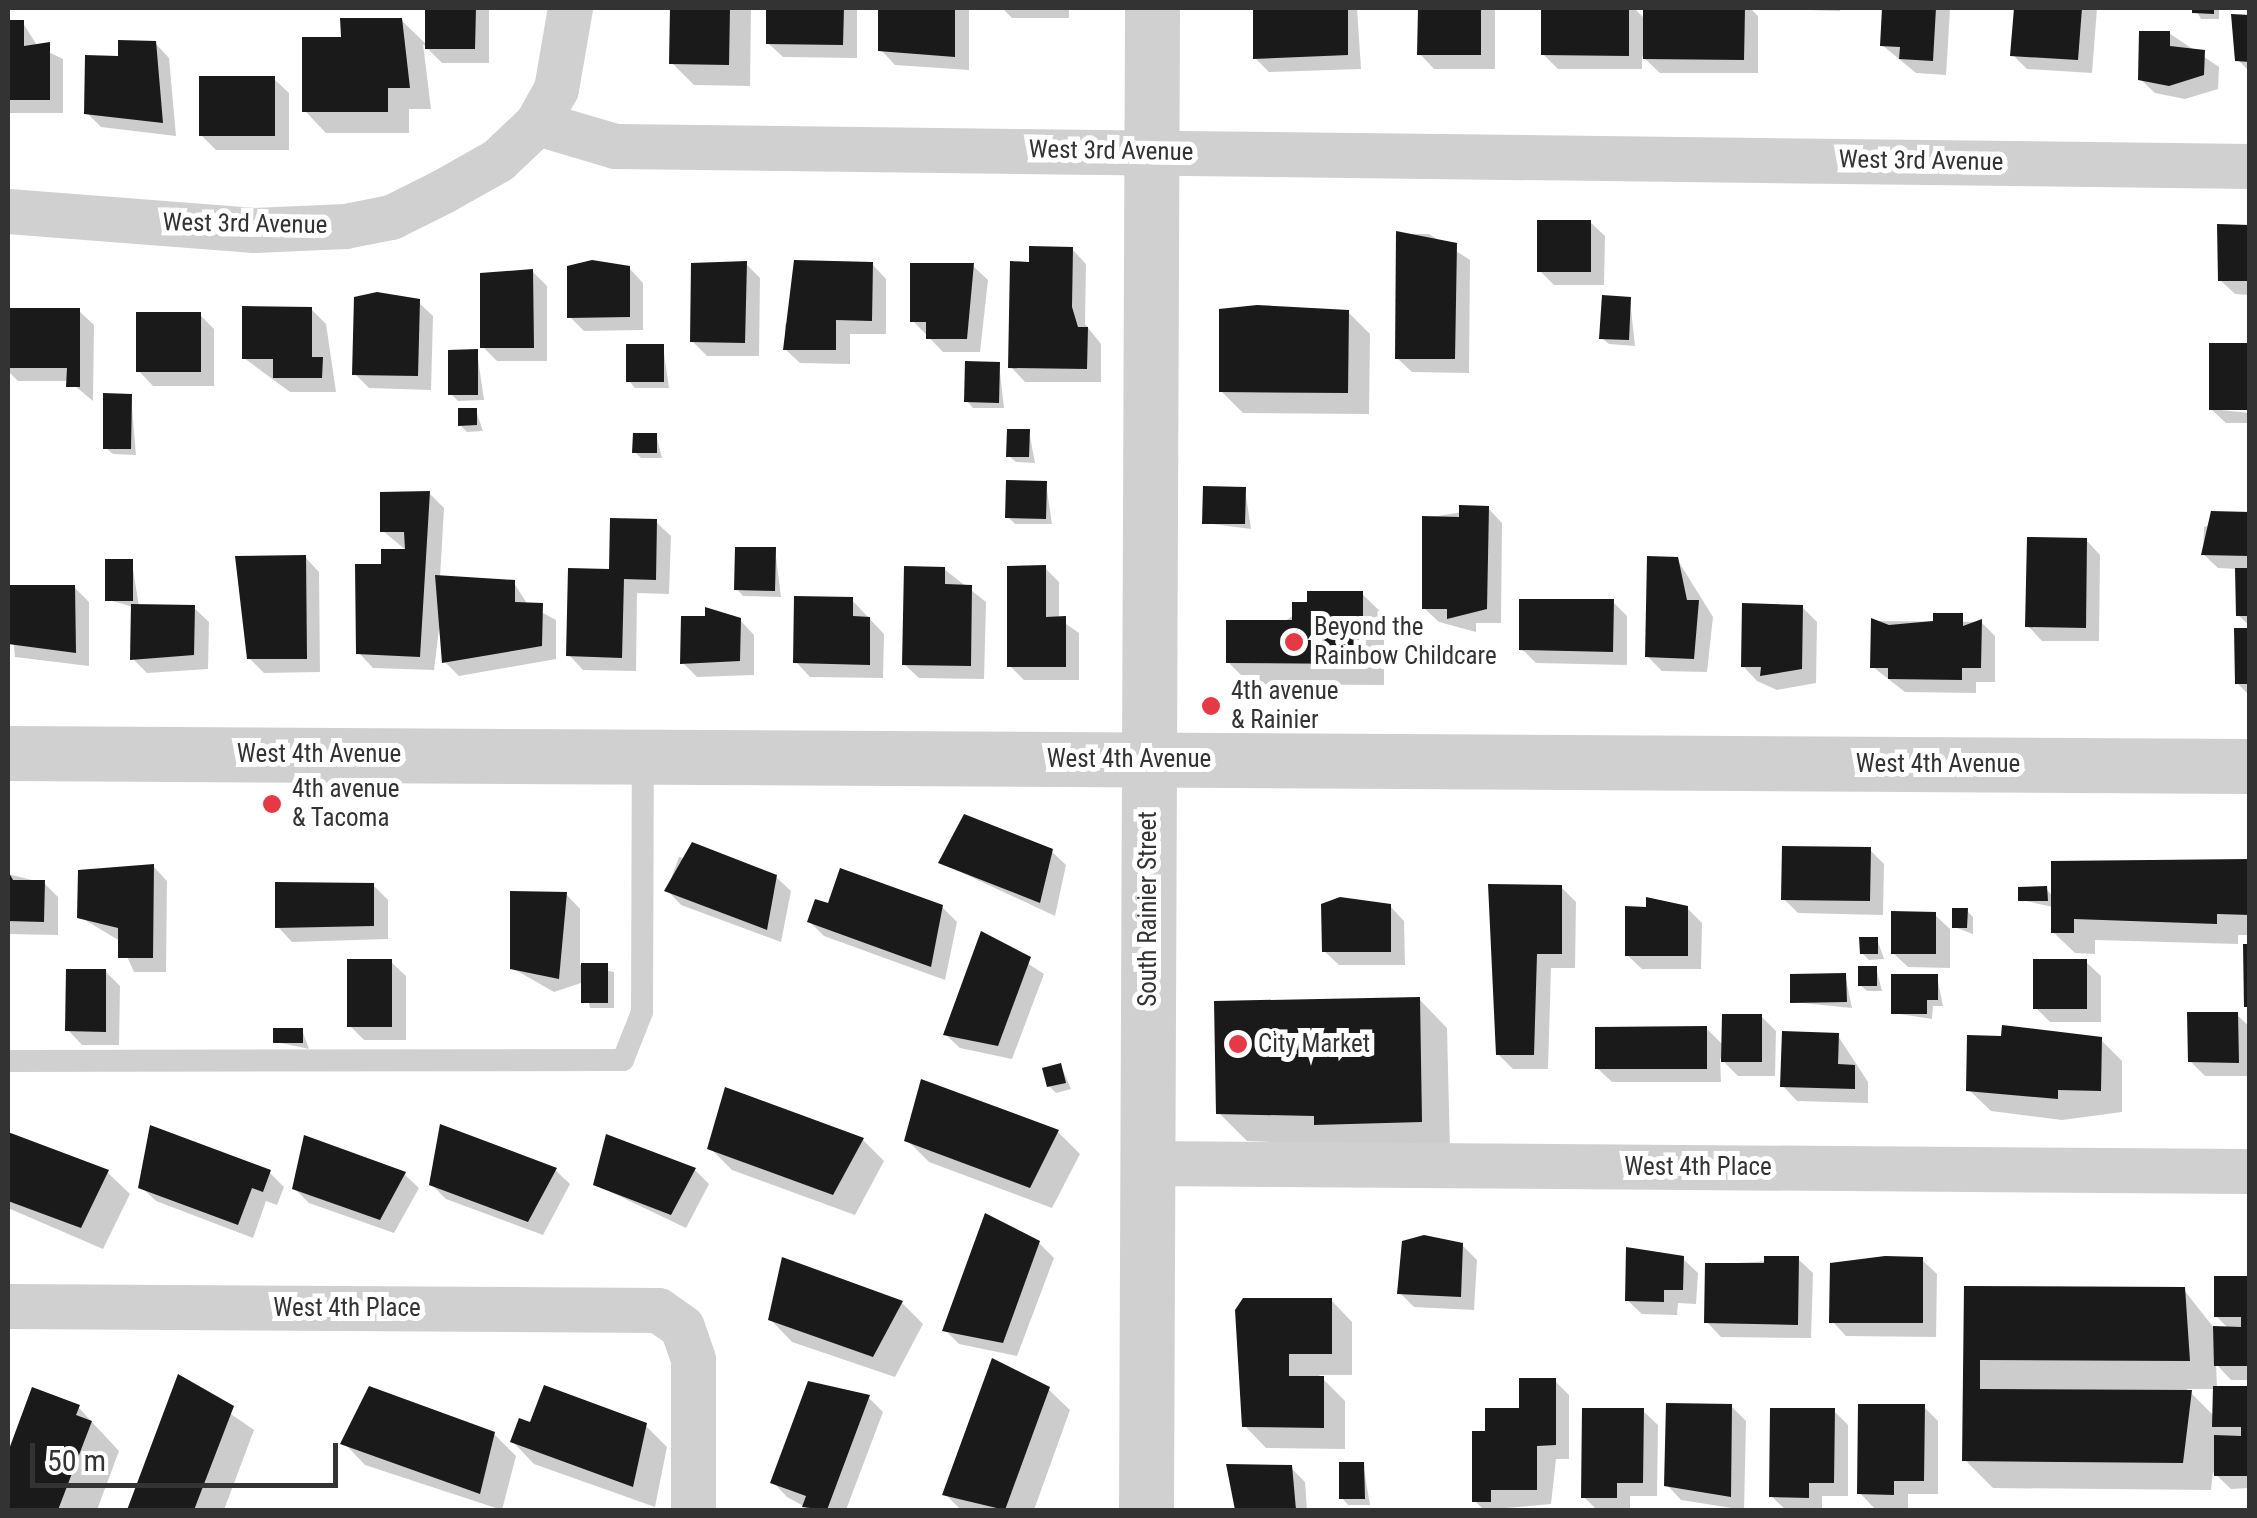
<!DOCTYPE html>
<style>
body{margin:0}
#map{position:relative;width:2257px;height:1518px;overflow:hidden;background:#fff;font-family:"Roboto Condensed",sans-serif}
div>[style]{position:absolute}
[style*='--x']{left:calc(var(--x)*1px);top:calc(var(--y)*1px);width:calc(var(--w)*1px);rotate:calc(var(--a)*1deg)}
.shadow>*{inset:0;background:#0003}
.building>*{inset:0;background:#1a1a1a}
.service>*{height:22px;margin:-11px;padding:0 11px;transform-origin:11px;border-radius:11px;background:#d0d0d0}
.minor>*{height:45px;margin:-22.5px;padding:0 22.5px;transform-origin:22.5px;border-radius:22.5px;background:#d0d0d0}
.tertiary>*{height:55px;margin:-27.5px;padding:0 27.5px;transform-origin:27.5px;border-radius:27.5px;background:#d0d0d0}
.dots>*{width:28px;height:28px;translate:-50% -50%;box-sizing:border-box;border:5px solid #fff;border-radius:50%}
span{translate:-50% -50%;white-space:nowrap;text-align:center;line-height:1.15;-webkit-text-stroke:10px #fff;paint-order:stroke}
.street-label{font-size:25px;color:#333}
.poi-label{font-size:25px;color:#333}
.left{translate:0 -50%;text-align:left}
.frame{position:absolute;inset:0;border:10px solid #333;pointer-events:none}
.scale{position:absolute;left:30px;top:1443px;width:308px;height:45px;box-sizing:border-box;border:5px solid #333;border-top:0;padding-left:12px;font-size:30px;line-height:35px;white-space:nowrap;color:#333;-webkit-text-stroke:8px #fff;paint-order:stroke}
</style>
<div id="map">
<div class="shadow">
<div style="clip-path:polygon(428px 8px,489px 8px,489px 63px,442px 63px,423px 44px,431px 109px,409px 109px,409px 133px,326px 133px,305px 111px,344px 39px,401px 20px,428px 46px)"></div>
<div style="clip-path:polygon(673px 8px,751px 8px,750px 86px,694px 85px,672px 63px)"></div>
<div style="clip-path:polygon(769px 8px,857px 8px,857px 58px,783px 57px,768px 43px)"></div>
<div style="clip-path:polygon(884px 8px,969px 8px,969px 70px,895px 65px,881px 50px)"></div>
<div style="clip-path:polygon(1002px 8px,1069px 8px,1069px 18px,1012px 18px)"></div>
<div style="clip-path:polygon(1255px 8px,1357px 8px,1361px 69px,1269px 72px,1255px 58px)"></div>
<div style="clip-path:polygon(1420px 8px,1495px 8px,1495px 69px,1434px 69px,1420px 54px)"></div>
<div style="clip-path:polygon(1543px 8px,1634px 8px,1647px 21px,1648px 8px,1750px 8px,1758px 16px,1758px 73px,1660px 73px,1642px 56px,1642px 69px,1558px 69px,1543px 54px)"></div>
<div style="clip-path:polygon(1804px 8px,1840px 8px,1840px 11px,1806px 10px)"></div>
<div style="clip-path:polygon(1884px 8px,1950px 10px,1946px 75px,1916px 73px,1882px 45px)"></div>
<div style="clip-path:polygon(2016px 8px,2097px 8px,2092px 73px,2027px 69px,2013px 55px)"></div>
<div style="clip-path:polygon(2195px 8px,2219px 8px,2219px 19px,2201px 19px)"></div>
<div style="clip-path:polygon(2250px 18px,2250px 72px,2238px 60px)"></div>
<div style="clip-path:polygon(8px 23px,23px 23px,38px 47px,63px 59px,63px 113px,8px 113px)"></div>
<div style="clip-path:polygon(2169px 33px,2219px 67px,2218px 89px,2185px 99px,2155px 93px,2140px 79px)"></div>
<div style="clip-path:polygon(155px 43px,169px 58px,176px 136px,101px 127px,87px 113px,121px 58px)"></div>
<div style="clip-path:polygon(274px 79px,289px 93px,289px 150px,216px 150px,201px 135px)"></div>
<div style="clip-path:polygon(1590px 222px,1605px 236px,1604px 285px,1554px 285px,1540px 271px)"></div>
<div style="clip-path:polygon(2250px 227px,2250px 295px,2235px 294px,2220px 280px)"></div>
<div style="clip-path:polygon(1398px 234px,1429px 234px,1470px 260px,1469px 373px,1412px 372px,1397px 358px)"></div>
<div style="clip-path:polygon(1072px 249px,1086px 264px,1085px 324px,1101px 344px,1101px 382px,1025px 382px,1011px 367px,1031px 264px)"></div>
<div style="clip-path:polygon(746px 264px,760px 278px,759px 356px,707px 356px,692px 341px)"></div>
<div style="clip-path:polygon(872px 264px,886px 279px,886px 334px,850px 334px,850px 364px,800px 363px,785px 349px,785px 324px)"></div>
<div style="clip-path:polygon(973px 266px,988px 280px,980px 352px,943px 352px,913px 321px)"></div>
<div style="clip-path:polygon(629px 268px,643px 283px,643px 330px,584px 331px,570px 317px)"></div>
<div style="clip-path:polygon(532px 271px,547px 286px,547px 361px,497px 361px,483px 347px)"></div>
<div style="clip-path:polygon(1630px 300px,1635px 346px,1609px 344px,1602px 338px)"></div>
<div style="clip-path:polygon(418px 302px,433px 316px,431px 390px,369px 388px,355px 374px)"></div>
<div style="clip-path:polygon(311px 309px,326px 324px,336px 392px,290px 392px,244px 358px)"></div>
<div style="clip-path:polygon(8px 310px,79px 311px,94px 325px,93px 401px,69px 381px,18px 381px,8px 371px)"></div>
<div style="clip-path:polygon(1348px 312px,1370px 334px,1369px 414px,1243px 413px,1221px 391px)"></div>
<div style="clip-path:polygon(200px 315px,214px 329px,214px 386px,153px 386px,139px 371px)"></div>
<div style="clip-path:polygon(663px 346px,669px 388px,635px 388px,629px 381px)"></div>
<div style="clip-path:polygon(477px 352px,484px 400px,458px 401px,451px 394px)"></div>
<div style="clip-path:polygon(999px 364px,1004px 408px,973px 408px,967px 401px)"></div>
<div style="clip-path:polygon(131px 396px,136px 455px,113px 454px,106px 448px)"></div>
<div style="clip-path:polygon(2211px 409px,2250px 413px,2250px 423px,2226px 423px)"></div>
<div style="clip-path:polygon(476px 411px,483px 431px,467px 432px,460px 425px)"></div>
<div style="clip-path:polygon(1029px 431px,1035px 463px,1016px 462px,1009px 456px)"></div>
<div style="clip-path:polygon(656px 435px,662px 458px,641px 458px,635px 452px)"></div>
<div style="clip-path:polygon(1046px 483px,1052px 524px,1015px 524px,1008px 517px)"></div>
<div style="clip-path:polygon(1245px 489px,1251px 529px,1205px 523px)"></div>
<div style="clip-path:polygon(429px 493px,444px 508px,440px 578px,514px 583px,528px 605px,556px 620px,556px 659px,459px 676px,445px 662px,441px 613px,434px 670px,373px 668px,359px 653px,384px 566px,407px 551px,383px 531px)"></div>
<div style="clip-path:polygon(1488px 508px,1502px 523px,1501px 623px,1476px 623px,1476px 632px,1439px 622px,1424px 608px,1425px 518px)"></div>
<div style="clip-path:polygon(2250px 514px,2250px 626px,2238px 615px,2238px 569px,2218px 568px,2203px 554px,2204px 527px)"></div>
<div style="clip-path:polygon(656px 522px,671px 536px,669px 594px,637px 593px,636px 671px,583px 670px,569px 655px,611px 571px)"></div>
<div style="clip-path:polygon(2086px 540px,2100px 555px,2099px 641px,2042px 641px,2028px 626px)"></div>
<div style="clip-path:polygon(775px 549px,781px 597px,743px 596px,737px 589px)"></div>
<div style="clip-path:polygon(305px 557px,319px 572px,320px 672px,264px 673px,249px 658px)"></div>
<div style="clip-path:polygon(1677px 559px,1713px 617px,1707px 672px,1662px 671px,1647px 656px)"></div>
<div style="clip-path:polygon(132px 562px,139px 607px,194px 608px,209px 622px,208px 669px,147px 673px,133px 659px,134px 607px,108px 600px)"></div>
<div style="clip-path:polygon(1045px 568px,1059px 582px,1059px 619px,1079px 633px,1079px 680px,1024px 680px,1010px 666px)"></div>
<div style="clip-path:polygon(944px 569px,986px 602px,984px 679px,919px 678px,904px 664px)"></div>
<div style="clip-path:polygon(8px 587px,74px 587px,89px 602px,89px 666px,15px 657px)"></div>
<div style="clip-path:polygon(1362px 594px,1384px 615px,1384px 685px,1250px 684px,1228px 662px,1309px 604px)"></div>
<div style="clip-path:polygon(852px 600px,884px 634px,883px 678px,810px 677px,796px 662px)"></div>
<div style="clip-path:polygon(1613px 602px,1627px 616px,1627px 665px,1536px 663px,1522px 649px)"></div>
<div style="clip-path:polygon(1802px 607px,1817px 622px,1816px 683px,1777px 690px,1757px 681px,1743px 666px)"></div>
<div style="clip-path:polygon(740px 620px,754px 635px,754px 675px,697px 677px,683px 663px)"></div>
<div style="clip-path:polygon(1873px 621px,1981px 622px,1995px 636px,1995px 682px,1976px 682px,1976px 693px,1905px 692px,1873px 667px)"></div>
<div style="clip-path:polygon(2250px 630px,2250px 696px,2237px 683px)"></div>
<div style="clip-path:polygon(1870px 850px,1884px 864px,1883px 915px,1798px 913px,1784px 899px)"></div>
<div style="clip-path:polygon(1051px 851px,1066px 865px,1055px 916px,941px 863px)"></div>
<div style="clip-path:polygon(679px 857px,776px 877px,791px 891px,781px 942px,681px 905px,667px 890px)"></div>
<div style="clip-path:polygon(2250px 862px,2250px 935px,2238px 935px,2238px 944px,2095px 940px,2095px 954px,2075px 953px,2053px 932px,2053px 907px,2021px 900px,2046px 889px,2053px 896px)"></div>
<div style="clip-path:polygon(153px 866px,167px 881px,166px 972px,134px 972px,120px 941px,80px 917px)"></div>
<div style="clip-path:polygon(8px 874px,44px 883px,58px 897px,58px 935px,8px 934px)"></div>
<div style="clip-path:polygon(373px 885px,388px 900px,388px 939px,292px 942px,278px 927px)"></div>
<div style="clip-path:polygon(1561px 887px,1576px 902px,1575px 968px,1551px 968px,1548px 1069px,1513px 1069px,1498px 1054px)"></div>
<div style="clip-path:polygon(566px 894px,580px 909px,580px 965px,614px 972px,614px 1008px,590px 1008px,584px 982px,554px 992px,512px 968px)"></div>
<div style="clip-path:polygon(829px 906px,942px 907px,957px 922px,945px 980px,824px 936px,810px 922px)"></div>
<div style="clip-path:polygon(1390px 906px,1404px 921px,1405px 965px,1339px 965px,1324px 951px)"></div>
<div style="clip-path:polygon(1687px 908px,1702px 923px,1701px 969px,1642px 969px,1627px 955px,1649px 909px)"></div>
<div style="clip-path:polygon(1967px 911px,1973px 917px,1973px 934px,1954px 927px)"></div>
<div style="clip-path:polygon(1935px 915px,1950px 929px,1950px 968px,1908px 967px,1893px 953px)"></div>
<div style="clip-path:polygon(982px 934px,1044px 974px,1012px 1059px,960px 1048px,945px 1034px)"></div>
<div style="clip-path:polygon(1877px 939px,1884px 959px,1869px 960px,1862px 953px)"></div>
<div style="clip-path:polygon(391px 962px,406px 976px,406px 1040px,364px 1040px,350px 1026px)"></div>
<div style="clip-path:polygon(2086px 962px,2101px 976px,2101px 1022px,2050px 1022px,2036px 1008px)"></div>
<div style="clip-path:polygon(1876px 968px,1882px 991px,1867px 991px,1860px 985px)"></div>
<div style="clip-path:polygon(105px 971px,120px 986px,119px 1045px,82px 1045px,68px 1030px)"></div>
<div style="clip-path:polygon(1845px 975px,1852px 1008px,1793px 1002px)"></div>
<div style="clip-path:polygon(1937px 977px,1943px 1006px,1933px 1006px,1932px 1019px,1893px 1013px)"></div>
<div style="clip-path:polygon(1419px 999px,1447px 1028px,1450px 1150px,1247px 1141px,1219px 1113px)"></div>
<div style="clip-path:polygon(2237px 1015px,2250px 1027px,2250px 1076px,2205px 1076px,2190px 1061px)"></div>
<div style="clip-path:polygon(1761px 1016px,1776px 1031px,1775px 1076px,1738px 1076px,1720px 1058px,1721px 1082px,1612px 1082px,1597px 1068px,1706px 1028px,1724px 1046px)"></div>
<div style="clip-path:polygon(302px 1030px,309px 1049px,276px 1042px)"></div>
<div style="clip-path:polygon(1838px 1036px,1868px 1082px,1868px 1103px,1797px 1101px,1783px 1086px)"></div>
<div style="clip-path:polygon(2100px 1039px,2122px 1061px,2122px 1112px,2062px 1120px,1991px 1111px,1969px 1090px)"></div>
<div style="clip-path:polygon(1061px 1066px,1071px 1089px,1056px 1093px,1049px 1086px)"></div>
<div style="clip-path:polygon(922px 1082px,1058px 1132px,1080px 1154px,1052px 1208px,929px 1162px,907px 1140px)"></div>
<div style="clip-path:polygon(441px 1127px,555px 1170px,570px 1184px,543px 1235px,446px 1199px,431px 1184px)"></div>
<div style="clip-path:polygon(152px 1129px,270px 1173px,284px 1187px,277px 1205px,266px 1201px,253px 1238px,156px 1201px,141px 1187px)"></div>
<div style="clip-path:polygon(8px 1135px,108px 1173px,130px 1194px,103px 1249px,8px 1208px)"></div>
<div style="clip-path:polygon(863px 1140px,884px 1161px,855px 1215px,732px 1170px,710px 1148px)"></div>
<div style="clip-path:polygon(695px 1170px,709px 1184px,686px 1228px,596px 1185px)"></div>
<div style="clip-path:polygon(404px 1174px,419px 1188px,394px 1233px,309px 1203px,294px 1188px)"></div>
<div style="clip-path:polygon(1039px 1243px,1054px 1258px,1017px 1356px,959px 1344px,945px 1330px)"></div>
<div style="clip-path:polygon(1462px 1245px,1477px 1260px,1474px 1310px,1414px 1307px,1400px 1293px)"></div>
<div style="clip-path:polygon(1683px 1259px,1698px 1273px,1696px 1304px,1678px 1303px,1677px 1315px,1642px 1314px,1627px 1300px)"></div>
<div style="clip-path:polygon(1798px 1259px,1813px 1273px,1811px 1338px,1721px 1337px,1707px 1322px,1707px 1265px)"></div>
<div style="clip-path:polygon(1922px 1260px,1937px 1274px,1936px 1337px,1846px 1336px,1832px 1321px)"></div>
<div style="clip-path:polygon(evenodd,2250px 1282px,2250px 1380px,2231px 1380px,2216px 1364px,2217px 1388px,2250px 1389px,2250px 1488px,2231px 1489px,2213px 1472px,2211px 1490px,1993px 1488px,1965px 1460px,1966px 1288px,2184px 1290px,2214px 1328px,2229px 1329px,2216px 1316px,2250px 1282px,2187px 1389px,2215px 1389px,2215px 1417px,2187px 1389px)"></div>
<div style="clip-path:polygon(1244px 1300px,1331px 1300px,1352px 1322px,1352px 1375px,1319px 1375px,1345px 1401px,1345px 1449px,1266px 1448px,1245px 1426px)"></div>
<div style="clip-path:polygon(902px 1303px,923px 1324px,895px 1377px,792px 1342px,771px 1320px)"></div>
<div style="clip-path:polygon(179px 1378px,254px 1430px,224px 1510px,129px 1510px)"></div>
<div style="clip-path:polygon(1555px 1381px,1569px 1395px,1569px 1459px,1556px 1459px,1551px 1504px,1484px 1510px,1475px 1501px,1487px 1433px)"></div>
<div style="clip-path:polygon(1048px 1389px,1070px 1410px,1034px 1510px,961px 1510px,945px 1494px)"></div>
<div style="clip-path:polygon(33px 1390px,78px 1407px,119px 1451px,97px 1510px,8px 1510px,8px 1460px)"></div>
<div style="clip-path:polygon(869px 1398px,883px 1412px,846px 1510px,811px 1510px,787px 1497px,773px 1482px)"></div>
<div style="clip-path:polygon(1731px 1406px,1746px 1421px,1744px 1510px,1681px 1500px,1667px 1485px)"></div>
<div style="clip-path:polygon(1924px 1407px,1938px 1421px,1938px 1494px,1908px 1494px,1908px 1508px,1874px 1508px,1860px 1493px)"></div>
<div style="clip-path:polygon(1643px 1411px,1658px 1425px,1657px 1496px,1630px 1496px,1630px 1510px,1597px 1510px,1584px 1497px)"></div>
<div style="clip-path:polygon(1834px 1411px,1848px 1425px,1848px 1496px,1822px 1496px,1822px 1510px,1786px 1510px,1771px 1496px)"></div>
<div style="clip-path:polygon(532px 1425px,645px 1425px,667px 1447px,655px 1507px,534px 1464px,513px 1442px)"></div>
<div style="clip-path:polygon(494px 1434px,516px 1456px,502px 1510px,365px 1465px,344px 1443px)"></div>
<div style="clip-path:polygon(1363px 1464px,1370px 1505px,1348px 1505px,1342px 1498px)"></div>
<div style="clip-path:polygon(1229px 1467px,1291px 1468px,1305px 1482px,1307px 1510px,1236px 1510px)"></div>
</div>
<div class="building">
<div style="clip-path:polygon(425px 8px,476px 8px,475px 49px,425px 49px)"></div>
<div style="clip-path:polygon(670px 8px,730px 8px,729px 65px,669px 64px)"></div>
<div style="clip-path:polygon(766px 8px,844px 8px,843px 45px,766px 44px)"></div>
<div style="clip-path:polygon(878px 8px,955px 8px,955px 57px,878px 51px)"></div>
<div style="clip-path:polygon(1253px 8px,1348px 8px,1348px 55px,1253px 59px)"></div>
<div style="clip-path:polygon(1418px 8px,1481px 8px,1481px 55px,1417px 55px)"></div>
<div style="clip-path:polygon(1541px 8px,1629px 8px,1629px 56px,1541px 55px)"></div>
<div style="clip-path:polygon(1643px 8px,1745px 8px,1744px 60px,1643px 59px)"></div>
<div style="clip-path:polygon(1882px 8px,1936px 8px,1933px 61px,1899px 59px,1900px 47px,1880px 46px)"></div>
<div style="clip-path:polygon(2014px 8px,2082px 8px,2078px 60px,2010px 56px)"></div>
<div style="clip-path:polygon(2192px 8px,2214px 8px,2214px 14px,2192px 13px)"></div>
<div style="clip-path:polygon(2231px 14px,2250px 15px,2250px 62px,2235px 61px)"></div>
<div style="clip-path:polygon(340px 18px,402px 18px,410px 88px,388px 88px,388px 112px,302px 112px,302px 37px,341px 37px)"></div>
<div style="clip-path:polygon(8px 20px,24px 20px,24px 46px,50px 42px,50px 100px,8px 100px)"></div>
<div style="clip-path:polygon(2139px 31px,2170px 31px,2170px 46px,2205px 50px,2204px 75px,2169px 86px,2138px 80px)"></div>
<div style="clip-path:polygon(118px 40px,156px 41px,163px 123px,84px 114px,85px 55px,118px 56px)"></div>
<div style="clip-path:polygon(199px 76px,275px 76px,275px 136px,199px 136px)"></div>
<div style="clip-path:polygon(1537px 220px,1591px 220px,1591px 272px,1537px 272px)"></div>
<div style="clip-path:polygon(2217px 224px,2250px 225px,2250px 281px,2218px 281px)"></div>
<div style="clip-path:polygon(1396px 231px,1457px 243px,1455px 359px,1395px 359px)"></div>
<div style="clip-path:polygon(1029px 246px,1073px 247px,1072px 307px,1078px 327px,1088px 327px,1087px 369px,1008px 368px,1010px 261px,1029px 262px)"></div>
<div style="clip-path:polygon(592px 260px,630px 266px,630px 317px,567px 318px,567px 266px)"></div>
<div style="clip-path:polygon(794px 260px,873px 262px,872px 321px,836px 320px,836px 350px,783px 350px)"></div>
<div style="clip-path:polygon(747px 261px,745px 343px,690px 342px,691px 263px)"></div>
<div style="clip-path:polygon(910px 263px,974px 263px,967px 339px,926px 339px,926px 322px,910px 322px)"></div>
<div style="clip-path:polygon(533px 269px,534px 348px,480px 348px,480px 273px)"></div>
<div style="clip-path:polygon(377px 292px,420px 299px,418px 376px,352px 375px,354px 297px)"></div>
<div style="clip-path:polygon(1602px 295px,1631px 297px,1629px 340px,1599px 339px)"></div>
<div style="clip-path:polygon(1257px 305px,1349px 310px,1348px 393px,1219px 392px,1219px 309px)"></div>
<div style="clip-path:polygon(242px 306px,312px 307px,312px 357px,323px 357px,322px 378px,273px 378px,273px 359px,242px 359px)"></div>
<div style="clip-path:polygon(8px 308px,80px 308px,80px 387px,66px 387px,67px 368px,8px 368px)"></div>
<div style="clip-path:polygon(136px 312px,201px 312px,201px 372px,136px 372px)"></div>
<div style="clip-path:polygon(2209px 343px,2250px 343px,2250px 410px,2209px 410px)"></div>
<div style="clip-path:polygon(626px 344px,664px 344px,664px 382px,626px 382px)"></div>
<div style="clip-path:polygon(478px 349px,478px 395px,448px 395px,448px 350px)"></div>
<div style="clip-path:polygon(965px 361px,1000px 362px,999px 403px,964px 402px)"></div>
<div style="clip-path:polygon(103px 393px,132px 394px,131px 449px,103px 449px)"></div>
<div style="clip-path:polygon(458px 408px,477px 408px,477px 425px,458px 426px)"></div>
<div style="clip-path:polygon(1007px 429px,1030px 429px,1029px 457px,1006px 457px)"></div>
<div style="clip-path:polygon(633px 433px,657px 433px,657px 453px,632px 453px)"></div>
<div style="clip-path:polygon(1006px 480px,1047px 481px,1046px 519px,1005px 518px)"></div>
<div style="clip-path:polygon(1203px 486px,1246px 487px,1245px 524px,1202px 524px)"></div>
<div style="clip-path:polygon(430px 491px,420px 657px,356px 654px,355px 564px,381px 564px,381px 549px,405px 549px,404px 532px,380px 532px,380px 492px)"></div>
<div style="clip-path:polygon(1459px 505px,1489px 506px,1487px 609px,1447px 619px,1447px 609px,1422px 609px,1422px 516px,1459px 517px)"></div>
<div style="clip-path:polygon(2211px 511px,2250px 512px,2250px 556px,2201px 555px)"></div>
<div style="clip-path:polygon(610px 518px,657px 519px,656px 580px,624px 579px,622px 658px,566px 656px,568px 568px,609px 569px)"></div>
<div style="clip-path:polygon(2027px 537px,2087px 538px,2086px 628px,2025px 627px)"></div>
<div style="clip-path:polygon(735px 547px,776px 547px,775px 591px,734px 590px)"></div>
<div style="clip-path:polygon(306px 555px,307px 659px,247px 659px,235px 556px)"></div>
<div style="clip-path:polygon(1647px 556px,1678px 557px,1687px 600px,1699px 600px,1694px 659px,1645px 657px)"></div>
<div style="clip-path:polygon(105px 559px,133px 559px,133px 601px,105px 601px)"></div>
<div style="clip-path:polygon(1046px 565px,1046px 617px,1066px 616px,1066px 667px,1007px 667px,1007px 566px)"></div>
<div style="clip-path:polygon(904px 566px,945px 567px,945px 584px,972px 585px,971px 666px,902px 665px)"></div>
<div style="clip-path:polygon(2235px 568px,2250px 568px,2250px 616px,2236px 616px)"></div>
<div style="clip-path:polygon(435px 575px,515px 580px,515px 602px,543px 603px,542px 646px,442px 663px)"></div>
<div style="clip-path:polygon(8px 585px,75px 585px,76px 653px,8px 644px)"></div>
<div style="clip-path:polygon(1307px 591px,1363px 591px,1363px 664px,1226px 663px,1226px 620px,1292px 620px,1292px 602px,1307px 602px)"></div>
<div style="clip-path:polygon(794px 596px,853px 597px,853px 616px,870px 617px,870px 665px,793px 663px)"></div>
<div style="clip-path:polygon(1519px 599px,1614px 599px,1613px 652px,1519px 650px)"></div>
<div style="clip-path:polygon(1742px 603px,1803px 605px,1802px 669px,1760px 676px,1761px 667px,1741px 667px)"></div>
<div style="clip-path:polygon(131px 604px,195px 605px,194px 655px,130px 660px)"></div>
<div style="clip-path:polygon(705px 607px,741px 618px,740px 661px,680px 664px,681px 616px,705px 616px)"></div>
<div style="clip-path:polygon(1933px 613px,1963px 613px,1963px 626px,1982px 619px,1981px 668px,1962px 668px,1962px 680px,1888px 679px,1888px 668px,1870px 668px,1871px 618px,1889px 625px,1933px 621px)"></div>
<div style="clip-path:polygon(2234px 628px,2250px 628px,2250px 684px,2235px 684px)"></div>
<div style="clip-path:polygon(964px 814px,1053px 849px,1040px 903px,938px 863px)"></div>
<div style="clip-path:polygon(692px 842px,777px 875px,767px 930px,664px 891px)"></div>
<div style="clip-path:polygon(1782px 846px,1871px 847px,1870px 901px,1781px 900px)"></div>
<div style="clip-path:polygon(2250px 859px,2250px 915px,2217px 914px,2217px 924px,2074px 919px,2074px 933px,2051px 933px,2051px 861px)"></div>
<div style="clip-path:polygon(154px 864px,153px 958px,118px 958px,118px 928px,77px 918px,78px 870px)"></div>
<div style="clip-path:polygon(840px 868px,943px 905px,931px 967px,807px 922px,815px 899px,828px 903px)"></div>
<div style="clip-path:polygon(8px 871px,13px 880px,45px 880px,44px 922px,8px 921px)"></div>
<div style="clip-path:polygon(275px 882px,374px 883px,374px 926px,275px 928px)"></div>
<div style="clip-path:polygon(1488px 884px,1562px 885px,1562px 954px,1537px 954px,1534px 1055px,1496px 1055px)"></div>
<div style="clip-path:polygon(2047px 886px,2048px 901px,2018px 901px,2018px 887px)"></div>
<div style="clip-path:polygon(510px 891px,567px 892px,559px 979px,510px 969px)"></div>
<div style="clip-path:polygon(1340px 897px,1391px 904px,1391px 952px,1322px 952px,1321px 904px)"></div>
<div style="clip-path:polygon(1646px 897px,1688px 906px,1688px 956px,1625px 956px,1625px 906px,1646px 907px)"></div>
<div style="clip-path:polygon(1952px 908px,1968px 908px,1967px 928px,1952px 928px)"></div>
<div style="clip-path:polygon(1891px 911px,1936px 912px,1936px 954px,1891px 954px)"></div>
<div style="clip-path:polygon(981px 931px,1031px 957px,998px 1046px,943px 1035px)"></div>
<div style="clip-path:polygon(1859px 937px,1878px 937px,1878px 954px,1860px 954px)"></div>
<div style="clip-path:polygon(2243px 944px,2250px 944px,2250px 1007px,2244px 1007px)"></div>
<div style="clip-path:polygon(347px 959px,392px 959px,392px 1027px,347px 1027px)"></div>
<div style="clip-path:polygon(2033px 959px,2087px 959px,2087px 1009px,2033px 1009px)"></div>
<div style="clip-path:polygon(581px 963px,608px 963px,608px 1003px,581px 1003px)"></div>
<div style="clip-path:polygon(1858px 966px,1877px 966px,1877px 986px,1858px 986px)"></div>
<div style="clip-path:polygon(66px 969px,106px 969px,106px 1032px,65px 1031px)"></div>
<div style="clip-path:polygon(1846px 973px,1847px 1002px,1790px 1003px,1790px 974px)"></div>
<div style="clip-path:polygon(1891px 974px,1938px 974px,1938px 1000px,1927px 1000px,1927px 1014px,1891px 1014px)"></div>
<div style="clip-path:polygon(1420px 997px,1422px 1122px,1314px 1125px,1314px 1116px,1216px 1114px,1214px 1001px)"></div>
<div style="clip-path:polygon(2187px 1012px,2238px 1012px,2239px 1063px,2188px 1062px)"></div>
<div style="clip-path:polygon(1722px 1014px,1762px 1014px,1762px 1062px,1721px 1062px)"></div>
<div style="clip-path:polygon(2002px 1025px,2102px 1037px,2101px 1091px,2058px 1090px,2058px 1099px,1966px 1091px,1967px 1035px,2001px 1036px)"></div>
<div style="clip-path:polygon(1707px 1026px,1707px 1069px,1595px 1069px,1595px 1027px)"></div>
<div style="clip-path:polygon(273px 1028px,303px 1028px,303px 1043px,273px 1043px)"></div>
<div style="clip-path:polygon(1782px 1031px,1839px 1033px,1838px 1064px,1855px 1065px,1855px 1089px,1780px 1087px)"></div>
<div style="clip-path:polygon(1061px 1063px,1066px 1083px,1047px 1087px,1042px 1068px)"></div>
<div style="clip-path:polygon(921px 1079px,1059px 1130px,1030px 1188px,904px 1141px)"></div>
<div style="clip-path:polygon(725px 1087px,864px 1138px,833px 1195px,707px 1149px)"></div>
<div style="clip-path:polygon(440px 1124px,557px 1168px,528px 1222px,429px 1185px)"></div>
<div style="clip-path:polygon(150px 1125px,271px 1170px,263px 1192px,252px 1188px,238px 1225px,138px 1188px)"></div>
<div style="clip-path:polygon(8px 1132px,109px 1170px,81px 1228px,8px 1201px)"></div>
<div style="clip-path:polygon(606px 1134px,696px 1168px,671px 1215px,593px 1185px)"></div>
<div style="clip-path:polygon(304px 1135px,406px 1172px,380px 1220px,292px 1189px)"></div>
<div style="clip-path:polygon(985px 1213px,1040px 1241px,1003px 1343px,942px 1331px)"></div>
<div style="clip-path:polygon(1424px 1235px,1463px 1243px,1461px 1297px,1397px 1294px,1402px 1241px)"></div>
<div style="clip-path:polygon(1626px 1247px,1684px 1256px,1683px 1290px,1664px 1290px,1664px 1302px,1625px 1301px)"></div>
<div style="clip-path:polygon(1764px 1256px,1799px 1256px,1798px 1325px,1704px 1323px,1705px 1263px,1764px 1263px)"></div>
<div style="clip-path:polygon(1885px 1256px,1923px 1257px,1923px 1323px,1829px 1323px,1830px 1263px)"></div>
<div style="clip-path:polygon(782px 1257px,903px 1301px,873px 1357px,768px 1320px)"></div>
<div style="clip-path:polygon(2214px 1276px,2250px 1276px,2250px 1366px,2214px 1366px,2213px 1326px,2241px 1327px,2241px 1317px,2214px 1317px)"></div>
<div style="clip-path:polygon(1964px 1286px,2185px 1287px,2190px 1361px,1980px 1360px,1980px 1389px,2192px 1390px,2183px 1463px,1962px 1461px)"></div>
<div style="clip-path:polygon(1243px 1298px,1332px 1298px,1332px 1354px,1289px 1354px,1289px 1376px,1324px 1376px,1324px 1428px,1242px 1427px,1235px 1310px)"></div>
<div style="clip-path:polygon(992px 1358px,1050px 1387px,1005px 1510px,942px 1495px)"></div>
<div style="clip-path:polygon(178px 1374px,234px 1406px,194px 1510px,127px 1510px)"></div>
<div style="clip-path:polygon(1519px 1378px,1556px 1378px,1556px 1445px,1537px 1446px,1537px 1490px,1491px 1490px,1491px 1502px,1472px 1502px,1472px 1431px,1485px 1431px,1485px 1408px,1519px 1408px)"></div>
<div style="clip-path:polygon(808px 1381px,870px 1395px,827px 1510px,802px 1507px,806px 1496px,770px 1483px)"></div>
<div style="clip-path:polygon(544px 1385px,647px 1423px,633px 1487px,510px 1442px,519px 1418px,530px 1422px)"></div>
<div style="clip-path:polygon(369px 1386px,495px 1432px,480px 1494px,340px 1444px)"></div>
<div style="clip-path:polygon(2213px 1386px,2250px 1386px,2250px 1476px,2214px 1476px,2214px 1435px,2241px 1436px,2241px 1427px,2212px 1427px)"></div>
<div style="clip-path:polygon(32px 1387px,80px 1405px,76px 1415px,92px 1421px,58px 1510px,8px 1510px,8px 1452px)"></div>
<div style="clip-path:polygon(1666px 1403px,1732px 1404px,1731px 1497px,1664px 1486px)"></div>
<div style="clip-path:polygon(1858px 1404px,1925px 1404px,1924px 1481px,1894px 1481px,1894px 1495px,1857px 1494px)"></div>
<div style="clip-path:polygon(1582px 1408px,1644px 1408px,1643px 1483px,1617px 1483px,1617px 1498px,1581px 1498px)"></div>
<div style="clip-path:polygon(1770px 1408px,1835px 1408px,1834px 1483px,1809px 1483px,1809px 1498px,1769px 1497px)"></div>
<div style="clip-path:polygon(1339px 1462px,1364px 1462px,1365px 1499px,1339px 1499px)"></div>
<div style="clip-path:polygon(1226px 1464px,1292px 1465px,1296px 1510px,1235px 1510px)"></div>
</div>
<div class="service">
<div style="--x:8;--y:1061;--w:615;--a:-0.09"></div>
<div style="--x:623;--y:1060;--w:52;--a:-68.4"></div>
<div style="--x:642;--y:1012;--w:256;--a:-89.8"></div>
</div>
<div class="minor">
<div style="--x:537;--y:123;--w:39;--a:-61"></div>
<div style="--x:556;--y:89;--w:82;--a:-80.2"></div>
<div style="--x:8;--y:211;--w:247;--a:4.4"></div>
<div style="--x:254;--y:230;--w:91;--a:-2.5"></div>
<div style="--x:345;--y:226;--w:47;--a:-11.1"></div>
<div style="--x:391;--y:217;--w:58;--a:-26.6"></div>
<div style="--x:443;--y:191;--w:63;--a:-29.4"></div>
<div style="--x:498;--y:160;--w:54;--a:-43.5"></div>
<div style="--x:537;--y:123;--w:81;--a:16.4"></div>
<div style="--x:615;--y:146;--w:1635;--a:0.7"></div>
<div style="--x:1147;--y:1163;--w:1103;--a:0.42"></div>
<div style="--x:8;--y:1306;--w:650;--a:0.35"></div>
<div style="--x:658;--y:1310;--w:29;--a:35"></div>
<div style="--x:682;--y:1327;--w:34;--a:71"></div>
<div style="--x:693;--y:1359;--w:151;--a:90"></div>
</div>
<div class="tertiary">
<div style="--x:8;--y:753;--w:2242;--a:0.33"></div>
<div style="--x:1146;--y:1510;--w:1502;--a:-89.77"></div>
</div>
<div class="dots">
<div style="left:1294px;top:642px;background:#e63946"></div>
<div style="left:1211px;top:706px;background:#e63946"></div>
<div style="left:272px;top:804px;background:#e63946"></div>
<div style="left:1238px;top:1044px;background:#e63946"></div>
</div>
<div class="street-label">
<span style="left:1111px;top:151px;rotate:1deg">West 3rd Avenue</span>
<span style="left:1921px;top:161px;rotate:1deg">West 3rd Avenue</span>
<span style="left:245px;top:224px;rotate:1deg">West 3rd Avenue</span>
<span style="left:319px;top:754px">West 4th Avenue</span>
<span style="left:1129px;top:759px">West 4th Avenue</span>
<span style="left:1938px;top:764px">West 4th Avenue</span>
<span style="left:1148px;top:909px;rotate:-90deg">South Rainier Street</span>
<span style="left:1698px;top:1167px">West 4th Place</span>
<span style="left:347px;top:1308px">West 4th Place</span>
</div>
<div class="poi-label">
<span class="left" style="left:1314px;top:642px">Beyond the<br>Rainbow Childcare</span>
<span class="left" style="left:1231px;top:706px">4th avenue<br>&amp; Rainier</span>
<span class="left" style="left:292px;top:804px">4th avenue<br>&amp; Tacoma</span>
<span class="left" style="left:1258px;top:1044px">City Market</span>
</div>
<div class="frame"></div>
<div class="scale">50 m</div>
</div>
